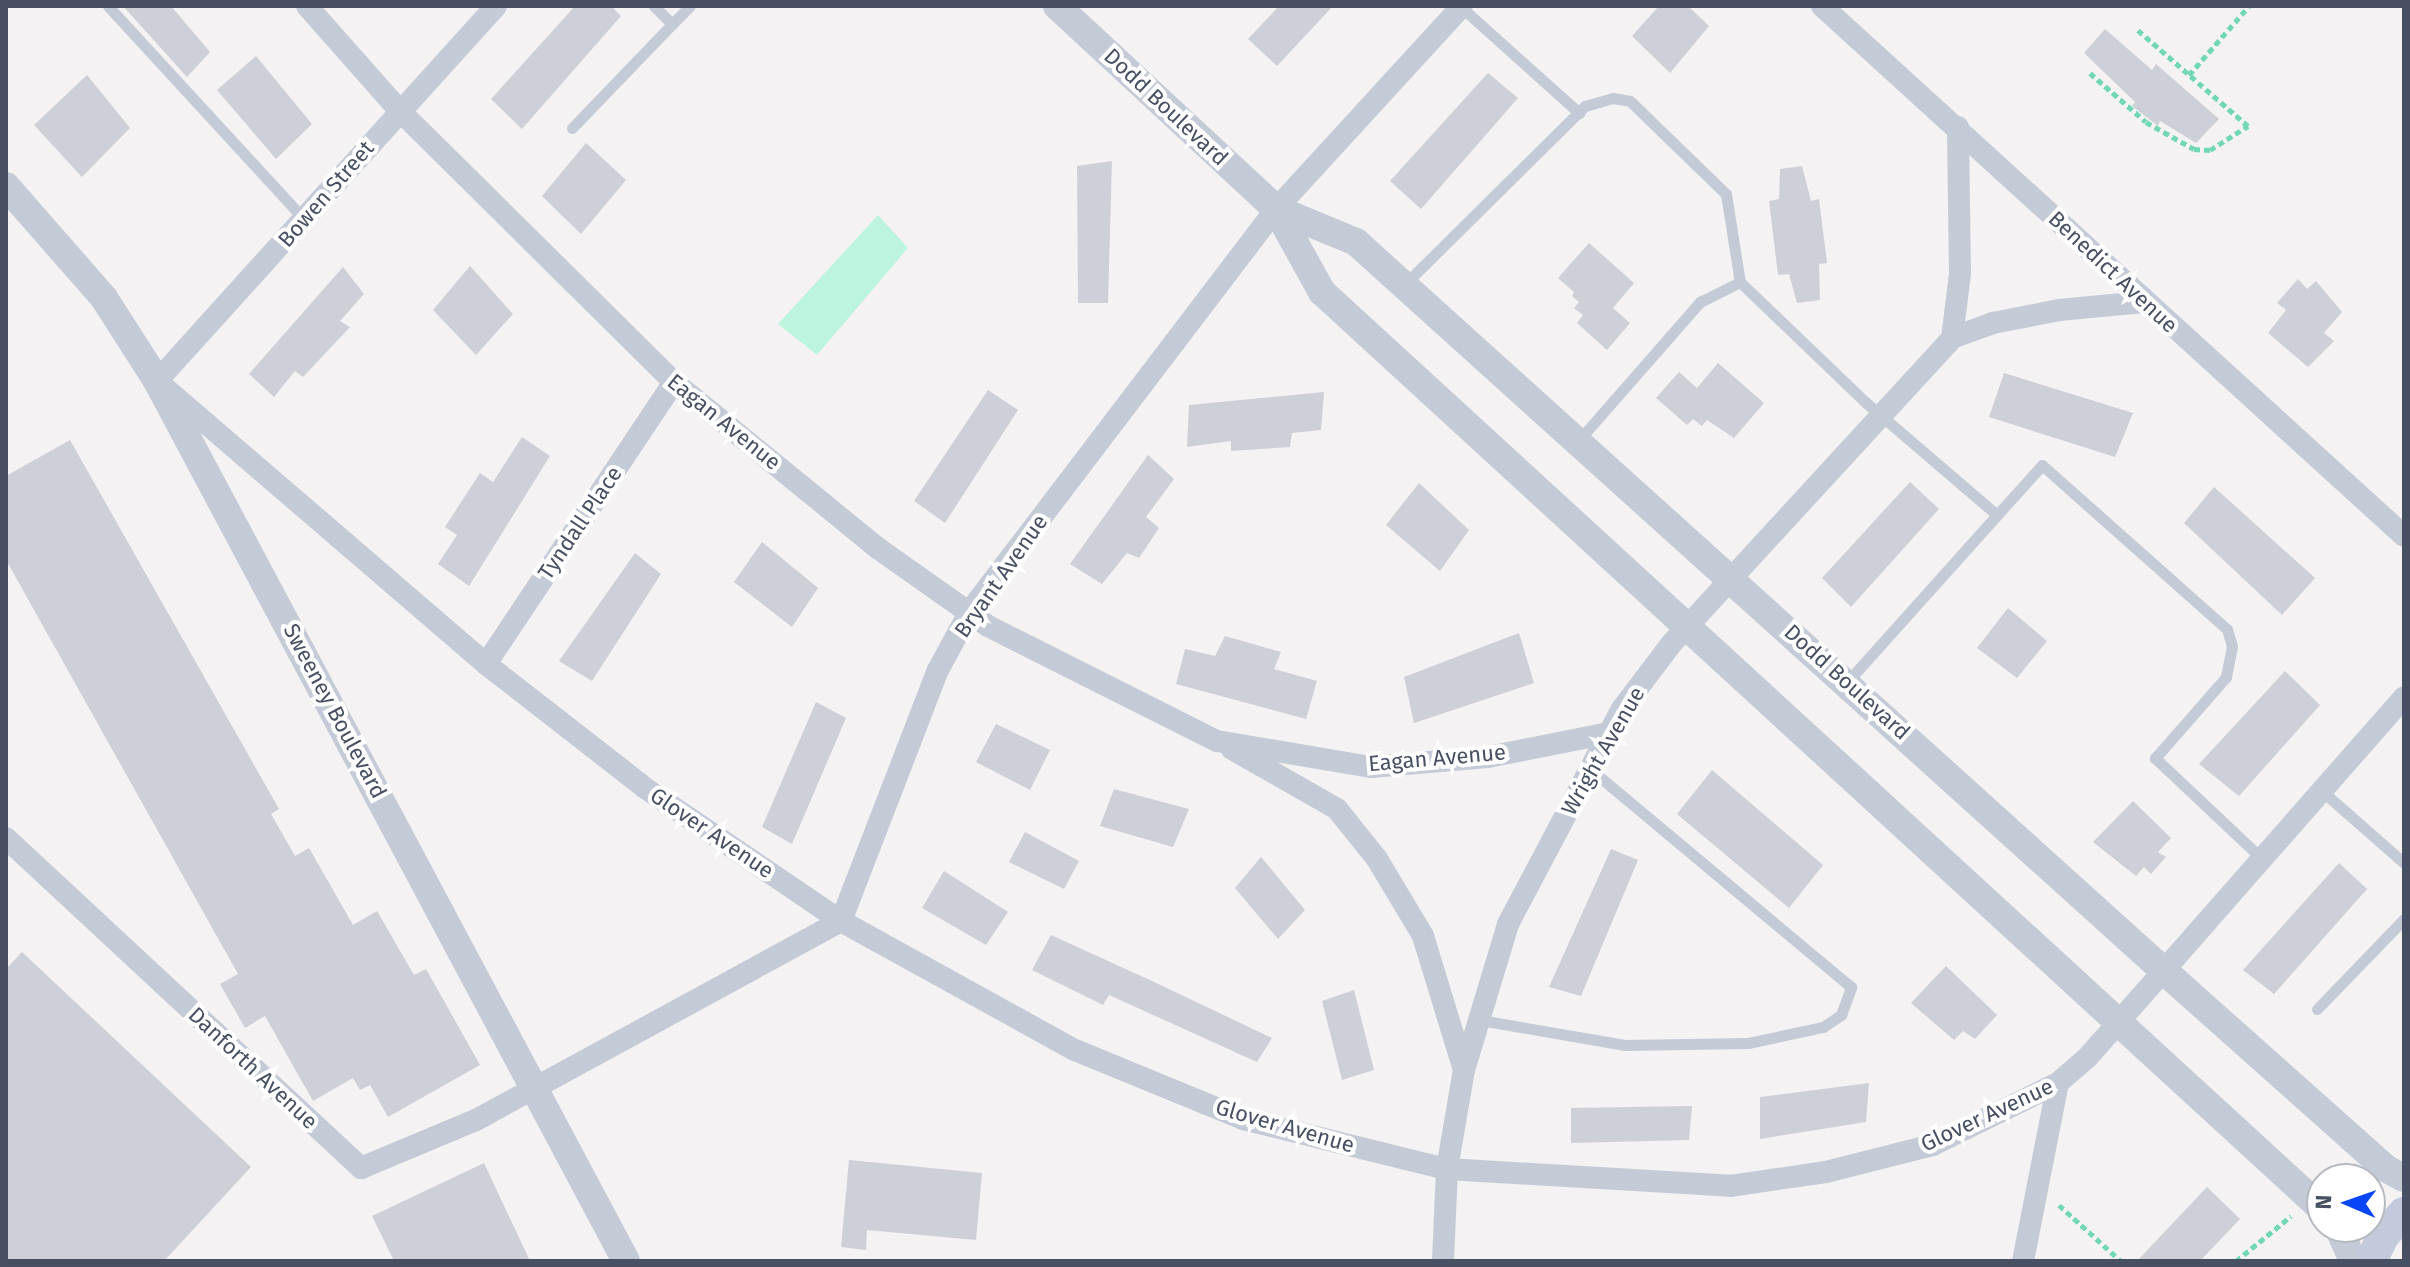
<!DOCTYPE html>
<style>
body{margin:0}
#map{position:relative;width:2410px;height:1267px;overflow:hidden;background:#f4f2f2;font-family:"Fira Sans",sans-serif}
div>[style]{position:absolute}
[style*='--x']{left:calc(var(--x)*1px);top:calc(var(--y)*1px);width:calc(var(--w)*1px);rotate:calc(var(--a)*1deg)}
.green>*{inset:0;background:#bdf4dd}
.building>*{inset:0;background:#cdd0d7}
.path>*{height:5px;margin-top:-2.5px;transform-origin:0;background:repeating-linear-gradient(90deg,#71d7b7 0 6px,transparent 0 10px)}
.service>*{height:11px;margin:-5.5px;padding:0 5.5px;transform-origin:5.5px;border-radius:5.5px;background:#c4cbd7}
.minor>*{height:22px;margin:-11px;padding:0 11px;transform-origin:11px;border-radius:11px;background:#c4cbd7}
.tertiary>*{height:28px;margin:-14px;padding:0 14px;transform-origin:14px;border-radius:14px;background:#c4cbd7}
.secondary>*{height:32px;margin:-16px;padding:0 16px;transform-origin:16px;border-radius:16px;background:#c3cadc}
span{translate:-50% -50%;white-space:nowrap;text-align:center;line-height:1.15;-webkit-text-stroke:8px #fff;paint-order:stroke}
.street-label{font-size:22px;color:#475062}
.frame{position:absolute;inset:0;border:8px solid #475062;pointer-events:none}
.north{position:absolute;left:2306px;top:1163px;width:80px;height:80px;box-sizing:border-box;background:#fff;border:2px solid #b5b9c0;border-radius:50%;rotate:272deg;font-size:22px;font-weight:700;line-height:32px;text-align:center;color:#475062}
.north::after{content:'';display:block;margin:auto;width:28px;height:36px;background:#0745f9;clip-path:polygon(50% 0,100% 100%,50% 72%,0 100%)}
</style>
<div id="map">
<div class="green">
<div style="clip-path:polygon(878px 215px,908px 248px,817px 355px,778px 324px)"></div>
</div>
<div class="building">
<div style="clip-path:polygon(123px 6px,171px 6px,210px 52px,187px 77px)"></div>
<div style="clip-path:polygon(575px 6px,611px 6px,621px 16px,522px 129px,491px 99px)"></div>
<div style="clip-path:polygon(1279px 6px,1333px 6px,1277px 66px,1248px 39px)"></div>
<div style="clip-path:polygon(1659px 6px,1688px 6px,1709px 26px,1670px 73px,1632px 36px)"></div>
<div style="clip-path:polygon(2105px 29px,2152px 70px,2156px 64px,2219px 119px,2196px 143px,2160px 121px,2158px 126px,2132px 106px,2135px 102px,2084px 53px)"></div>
<div style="clip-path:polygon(256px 56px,312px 124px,276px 159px,217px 90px)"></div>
<div style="clip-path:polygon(1488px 73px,1518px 98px,1421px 209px,1390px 181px)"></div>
<div style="clip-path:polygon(87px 75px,130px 128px,82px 177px,34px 125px)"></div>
<div style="clip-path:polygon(586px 143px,626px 180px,581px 234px,542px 196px)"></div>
<div style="clip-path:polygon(1112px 161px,1108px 303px,1078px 303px,1077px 166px)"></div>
<div style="clip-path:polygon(1802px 166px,1811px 201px,1819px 199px,1827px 263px,1819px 264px,1820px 300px,1797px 303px,1789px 274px,1778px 275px,1769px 201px,1779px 199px,1780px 169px)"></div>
<div style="clip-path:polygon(1589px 243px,1634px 283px,1613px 308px,1630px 323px,1607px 350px,1577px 323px,1583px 315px,1574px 308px,1579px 302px,1572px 296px,1574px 292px,1558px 278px)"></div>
<div style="clip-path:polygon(470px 266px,513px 314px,476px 355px,433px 310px)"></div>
<div style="clip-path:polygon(343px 267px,364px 294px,340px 321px,350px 327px,303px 377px,295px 371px,274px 397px,249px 374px)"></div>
<div style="clip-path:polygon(2298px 279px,2307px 289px,2316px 281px,2342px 312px,2324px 333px,2334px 341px,2308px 367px,2268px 333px,2286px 310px,2277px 303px)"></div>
<div style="clip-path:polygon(1718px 363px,1764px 403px,1734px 438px,1707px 420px,1702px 426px,1693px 419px,1687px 425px,1656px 398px,1679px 372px,1697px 388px)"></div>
<div style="clip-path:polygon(2004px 373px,2133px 413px,2115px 457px,1989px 417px)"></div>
<div style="clip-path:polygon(988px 390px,1018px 410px,945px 523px,914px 501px)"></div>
<div style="clip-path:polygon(1324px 392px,1321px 430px,1292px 433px,1290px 447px,1231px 451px,1231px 441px,1187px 447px,1189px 405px)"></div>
<div style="clip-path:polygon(522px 437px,550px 456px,469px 586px,438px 564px,457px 535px,445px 527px,480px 473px,493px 482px)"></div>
<div style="clip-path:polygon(70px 440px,279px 809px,271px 814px,295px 856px,309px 848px,353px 925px,377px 911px,414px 975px,426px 969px,480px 1065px,388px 1117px,370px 1085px,360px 1090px,353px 1078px,313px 1101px,265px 1016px,245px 1028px,220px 984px,238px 974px,6px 560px,6px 476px)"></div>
<div style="clip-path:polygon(1148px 455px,1174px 479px,1146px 517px,1159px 528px,1139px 558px,1127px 553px,1102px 584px,1070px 564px)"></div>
<div style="clip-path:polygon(1910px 482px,1939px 509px,1851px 607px,1822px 578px)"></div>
<div style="clip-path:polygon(1419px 483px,1469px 530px,1440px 571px,1386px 525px)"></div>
<div style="clip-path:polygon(2214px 487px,2315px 578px,2282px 615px,2184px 523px)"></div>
<div style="clip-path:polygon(762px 542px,818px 588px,792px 627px,734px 582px)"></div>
<div style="clip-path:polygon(635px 553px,661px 574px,592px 681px,559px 661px)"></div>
<div style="clip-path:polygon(2008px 608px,2047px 641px,2017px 678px,1977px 648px)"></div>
<div style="clip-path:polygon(1519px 633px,1534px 683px,1414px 723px,1404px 677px)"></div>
<div style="clip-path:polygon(1225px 636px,1281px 652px,1274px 669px,1317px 681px,1306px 719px,1176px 684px,1185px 649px,1215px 656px)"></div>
<div style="clip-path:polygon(2285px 671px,2320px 705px,2239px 796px,2199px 764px)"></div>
<div style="clip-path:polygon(816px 702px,846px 718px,792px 844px,762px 827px)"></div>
<div style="clip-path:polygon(996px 724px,1050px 750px,1030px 790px,976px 762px)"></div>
<div style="clip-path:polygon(1712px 770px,1823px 865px,1789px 908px,1677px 814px)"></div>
<div style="clip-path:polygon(1114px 789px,1189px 809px,1173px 847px,1100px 826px)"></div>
<div style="clip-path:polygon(2133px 801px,2171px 838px,2158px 852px,2166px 857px,2151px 874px,2144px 867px,2136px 876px,2093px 842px)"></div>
<div style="clip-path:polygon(1025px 832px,1079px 861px,1064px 889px,1009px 862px)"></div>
<div style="clip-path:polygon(1611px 849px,1638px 860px,1581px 996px,1549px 987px)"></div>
<div style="clip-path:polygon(1261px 857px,1305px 910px,1278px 939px,1235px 888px)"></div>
<div style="clip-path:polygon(2339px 863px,2367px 889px,2274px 994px,2243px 970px)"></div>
<div style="clip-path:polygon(944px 871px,1008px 912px,986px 945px,922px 908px)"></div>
<div style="clip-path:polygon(1051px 935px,1152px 981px,1272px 1038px,1257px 1062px,1109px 995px,1103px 1005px,1032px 970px)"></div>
<div style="clip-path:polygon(22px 952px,251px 1167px,164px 1261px,6px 1261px,6px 969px)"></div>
<div style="clip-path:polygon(1946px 966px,1997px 1015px,1975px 1039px,1963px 1031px,1954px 1040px,1911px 1003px)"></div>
<div style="clip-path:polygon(1354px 990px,1374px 1070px,1342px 1080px,1322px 1001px)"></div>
<div style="clip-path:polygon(1869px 1083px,1866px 1122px,1760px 1139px,1760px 1097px)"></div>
<div style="clip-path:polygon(1692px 1106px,1689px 1140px,1571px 1143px,1571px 1108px)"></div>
<div style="clip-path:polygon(849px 1160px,982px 1173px,976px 1240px,867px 1230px,866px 1250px,841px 1247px)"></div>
<div style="clip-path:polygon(484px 1163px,530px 1261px,394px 1261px,372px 1216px)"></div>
<div style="clip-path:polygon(2207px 1187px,2240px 1219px,2200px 1261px,2137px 1261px)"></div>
</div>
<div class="path">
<div style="--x:2090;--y:73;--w:74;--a:41.2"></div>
<div style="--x:2146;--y:122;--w:55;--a:29.4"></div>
<div style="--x:2194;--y:149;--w:16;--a:4"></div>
<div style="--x:2210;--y:150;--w:45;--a:-32.3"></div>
<div style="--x:2248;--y:126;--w:146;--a:-138.9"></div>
<div style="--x:2189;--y:75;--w:91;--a:-49"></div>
<div style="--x:2059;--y:1205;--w:84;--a:42.1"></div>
<div style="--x:2236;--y:1261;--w:71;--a:-39.3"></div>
</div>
<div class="service">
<div style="--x:108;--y:6;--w:289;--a:47.4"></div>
<div style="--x:654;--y:6;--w:25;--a:45"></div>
<div style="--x:672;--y:24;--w:25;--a:-45"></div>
<div style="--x:1461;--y:7;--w:159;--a:41.9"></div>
<div style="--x:572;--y:128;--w:144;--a:-46.1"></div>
<div style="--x:1404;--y:285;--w:255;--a:-44.7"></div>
<div style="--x:1585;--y:106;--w:29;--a:-16"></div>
<div style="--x:1613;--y:98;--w:17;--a:10"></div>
<div style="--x:1630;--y:101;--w:134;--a:44.1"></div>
<div style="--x:1726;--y:194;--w:89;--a:81"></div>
<div style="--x:1579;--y:440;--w:184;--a:-48.8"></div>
<div style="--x:1700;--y:302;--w:45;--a:-26.6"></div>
<div style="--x:1740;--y:282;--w:172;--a:43.8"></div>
<div style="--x:1864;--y:401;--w:175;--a:40.6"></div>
<div style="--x:1997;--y:515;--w:224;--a:131.9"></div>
<div style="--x:1997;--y:515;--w:67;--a:-48"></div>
<div style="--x:2042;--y:465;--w:247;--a:41.6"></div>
<div style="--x:2227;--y:629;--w:18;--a:74"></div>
<div style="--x:2232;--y:646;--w:32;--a:101"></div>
<div style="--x:2226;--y:677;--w:108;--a:131.2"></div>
<div style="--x:2155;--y:758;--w:147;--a:43.3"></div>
<div style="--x:2322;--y:791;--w:109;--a:41.3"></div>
<div style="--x:2317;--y:1009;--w:125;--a:-46"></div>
<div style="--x:1480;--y:1020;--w:147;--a:9.8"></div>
<div style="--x:1625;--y:1045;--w:123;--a:-0.9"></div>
<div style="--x:1748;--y:1043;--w:77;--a:-12"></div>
<div style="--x:1823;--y:1027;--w:22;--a:-34"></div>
<div style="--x:1841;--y:1015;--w:30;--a:-70"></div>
<div style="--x:1851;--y:987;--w:340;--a:-140.1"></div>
</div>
<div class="minor">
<div style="--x:307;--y:6;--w:139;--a:48.5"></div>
<div style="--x:399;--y:110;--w:387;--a:44.7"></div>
<div style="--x:674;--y:382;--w:264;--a:39.2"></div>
<div style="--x:879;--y:549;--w:133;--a:35.2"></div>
<div style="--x:988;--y:626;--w:256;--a:26.7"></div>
<div style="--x:1217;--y:741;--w:156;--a:9.6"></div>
<div style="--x:1371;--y:767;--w:117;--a:-4.9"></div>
<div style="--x:1488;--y:757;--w:123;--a:-11.2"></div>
<div style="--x:496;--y:6;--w:506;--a:132.11"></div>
<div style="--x:157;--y:381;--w:434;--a:40.7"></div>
<div style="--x:486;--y:664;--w:202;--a:37.9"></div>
<div style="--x:645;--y:788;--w:237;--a:34.2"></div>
<div style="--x:841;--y:921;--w:267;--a:28.9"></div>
<div style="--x:1075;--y:1050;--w:182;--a:22.3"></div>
<div style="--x:1243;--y:1119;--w:210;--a:13.8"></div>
<div style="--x:1447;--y:1169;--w:284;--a:3.4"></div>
<div style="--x:1730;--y:1186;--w:97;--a:-8.3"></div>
<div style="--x:1826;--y:1172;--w:110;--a:-14.2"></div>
<div style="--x:1933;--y:1145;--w:140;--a:-26.4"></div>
<div style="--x:2058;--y:1083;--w:38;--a:-41"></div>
<div style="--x:2087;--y:1058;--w:480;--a:-48.7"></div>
<div style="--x:1822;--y:6;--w:787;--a:42.32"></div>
<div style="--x:1952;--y:338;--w:64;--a:-82.9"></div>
<div style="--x:1960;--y:274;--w:147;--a:-90.8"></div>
<div style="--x:486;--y:664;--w:339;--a:-56.3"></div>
<div style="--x:1232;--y:749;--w:121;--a:29.7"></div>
<div style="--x:1337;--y:809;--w:64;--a:51.3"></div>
<div style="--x:1377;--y:859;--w:90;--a:59.1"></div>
<div style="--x:1423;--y:936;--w:140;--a:73"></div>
<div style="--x:6;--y:838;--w:485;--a:42.9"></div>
<div style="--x:361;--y:1168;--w:125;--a:-22.7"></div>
<div style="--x:476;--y:1120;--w:416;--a:-28.6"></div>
<div style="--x:841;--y:921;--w:269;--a:-68.9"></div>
<div style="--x:938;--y:670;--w:67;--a:-61.5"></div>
<div style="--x:970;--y:611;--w:505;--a:-52.72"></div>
<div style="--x:1276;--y:209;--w:275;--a:-47.5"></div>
<div style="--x:1443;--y:1261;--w:92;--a:-87.5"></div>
<div style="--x:1447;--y:1169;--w:100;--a:-80.3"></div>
<div style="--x:1464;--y:1070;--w:152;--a:-73.2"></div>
<div style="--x:1508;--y:924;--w:243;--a:-62.1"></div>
<div style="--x:1622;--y:709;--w:83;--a:-52.9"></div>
<div style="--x:1672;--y:643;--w:414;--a:-47.4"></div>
<div style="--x:1952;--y:338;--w:44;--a:-20.1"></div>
<div style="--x:1993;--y:323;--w:67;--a:-11.1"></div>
<div style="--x:2059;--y:310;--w:85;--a:-5.4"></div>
<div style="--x:2023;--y:1261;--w:181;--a:-78.9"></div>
</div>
<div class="tertiary">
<div style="--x:1057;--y:6;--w:299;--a:42.8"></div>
<div style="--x:1276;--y:209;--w:95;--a:61"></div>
<div style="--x:1322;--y:292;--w:1357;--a:42.52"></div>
<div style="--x:6;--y:186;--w:149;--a:48.8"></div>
<div style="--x:104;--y:298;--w:98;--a:57.4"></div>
<div style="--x:157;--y:381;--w:997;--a:61.94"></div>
<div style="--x:1276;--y:209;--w:87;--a:22.4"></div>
<div style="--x:1356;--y:242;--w:1087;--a:42.05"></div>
<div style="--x:2163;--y:970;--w:297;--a:41.7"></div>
<div style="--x:2385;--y:1168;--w:21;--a:28"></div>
<div style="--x:2338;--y:1227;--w:37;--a:66"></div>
</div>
<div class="secondary">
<div style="--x:2371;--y:1261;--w:28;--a:-64"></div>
<div style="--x:2383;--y:1236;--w:31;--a:-48"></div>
</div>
<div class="street-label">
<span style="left:1166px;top:107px;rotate:43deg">Dodd Boulevard</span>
<span style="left:326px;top:194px;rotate:-49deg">Bowen Street</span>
<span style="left:2113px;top:272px;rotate:43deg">Benedict Avenue</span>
<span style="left:724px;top:422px;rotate:39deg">Eagan Avenue</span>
<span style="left:580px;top:523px;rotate:-56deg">Tyndall Place</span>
<span style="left:1001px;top:576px;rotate:-55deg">Bryant Avenue</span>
<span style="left:1847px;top:682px;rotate:42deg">Dodd Boulevard</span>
<span style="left:335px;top:711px;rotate:62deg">Sweeney Boulevard</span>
<span style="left:1603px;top:751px;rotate:-60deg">Wright Avenue</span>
<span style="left:1437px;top:758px;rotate:-5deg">Eagan Avenue</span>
<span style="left:712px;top:833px;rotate:34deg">Glover Avenue</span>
<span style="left:253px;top:1068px;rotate:43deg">Danforth Avenue</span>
<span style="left:1987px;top:1115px;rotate:-25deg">Glover Avenue</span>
<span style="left:1285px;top:1126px;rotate:16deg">Glover Avenue</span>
</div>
<div class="frame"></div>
<div class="north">N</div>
</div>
